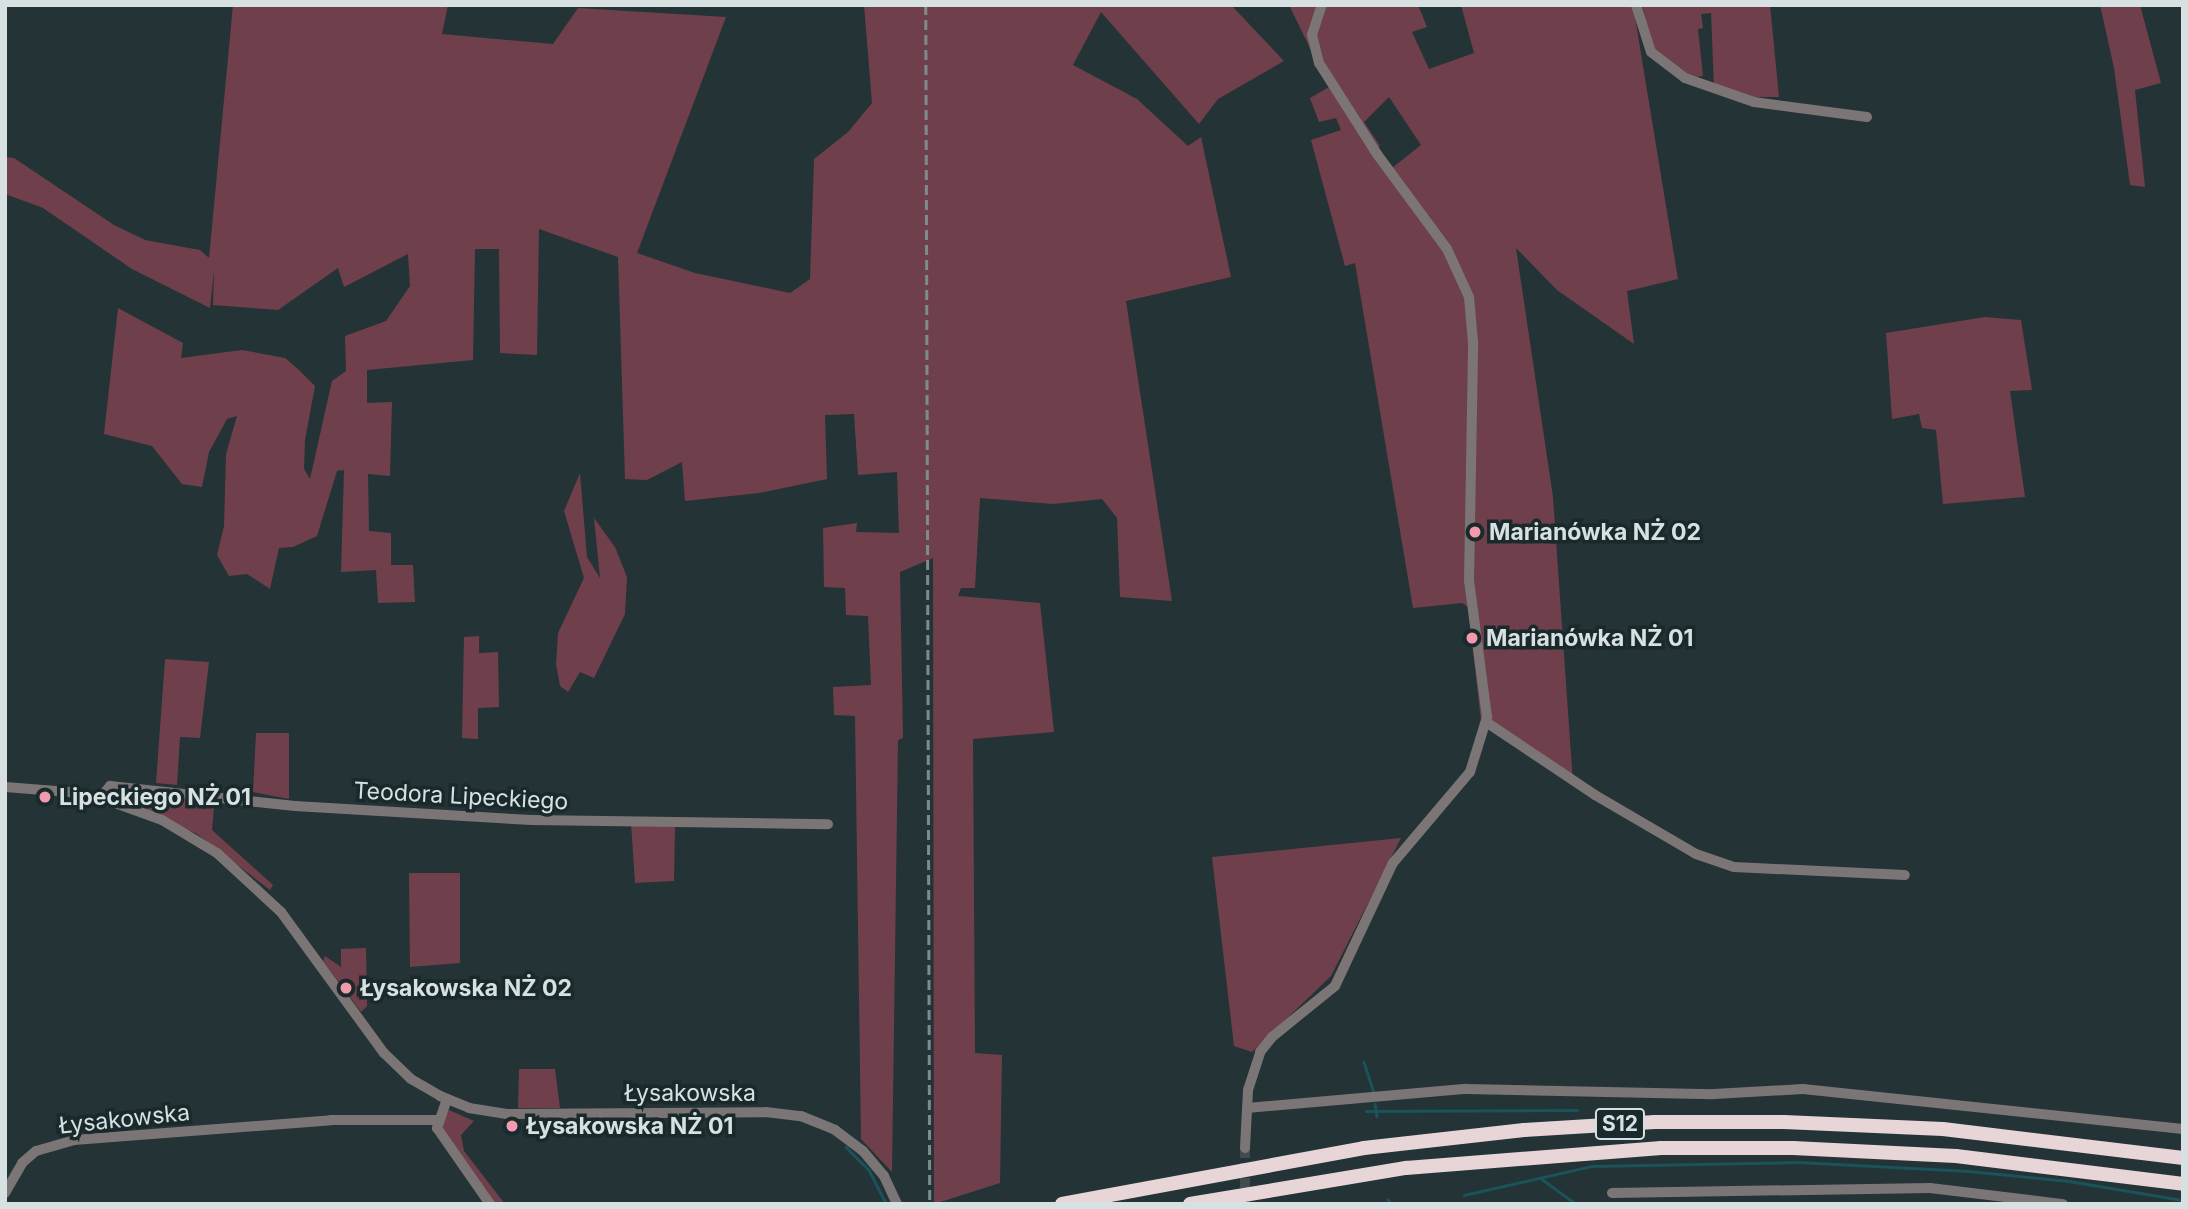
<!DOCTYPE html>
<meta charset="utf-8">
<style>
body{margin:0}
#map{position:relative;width:2188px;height:1209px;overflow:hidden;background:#243335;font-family:Inter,sans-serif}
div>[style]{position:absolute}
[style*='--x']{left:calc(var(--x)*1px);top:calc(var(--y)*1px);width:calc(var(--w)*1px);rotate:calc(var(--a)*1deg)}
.green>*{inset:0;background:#6f404b}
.stream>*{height:2.5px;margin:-1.25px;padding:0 1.25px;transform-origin:1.25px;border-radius:1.25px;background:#1a535c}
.minor-tunnel>*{height:10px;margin-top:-5px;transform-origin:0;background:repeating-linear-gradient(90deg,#3f4d4f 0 10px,transparent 0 15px)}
.minor>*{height:10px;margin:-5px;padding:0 5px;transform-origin:5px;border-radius:5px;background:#7c7576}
.highway>*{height:14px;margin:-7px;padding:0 7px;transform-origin:7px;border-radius:7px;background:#e7d5d8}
.rail>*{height:2.5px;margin-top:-1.25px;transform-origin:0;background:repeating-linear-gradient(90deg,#7e8b8c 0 10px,transparent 0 15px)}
.dots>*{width:19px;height:19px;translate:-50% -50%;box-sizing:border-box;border:4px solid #1a292b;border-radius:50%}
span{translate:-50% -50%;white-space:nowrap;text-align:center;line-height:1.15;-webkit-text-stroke:7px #1a292b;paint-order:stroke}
.shield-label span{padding:2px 5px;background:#1a292b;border:2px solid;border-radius:5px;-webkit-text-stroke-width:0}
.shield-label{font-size:21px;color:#d7e1e2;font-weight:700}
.poi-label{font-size:23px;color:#d7e1e2;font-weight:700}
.left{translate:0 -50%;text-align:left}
.street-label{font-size:23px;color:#d7e1e2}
.frame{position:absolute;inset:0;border:7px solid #d7e1e2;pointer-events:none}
</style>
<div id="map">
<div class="green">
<div style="clip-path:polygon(233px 5px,448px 5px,442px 34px,553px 44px,578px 8px,726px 17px,637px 253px,695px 273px,790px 293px,810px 279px,814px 159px,848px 132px,872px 103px,864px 5px,1231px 5px,1284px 61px,1218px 99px,1199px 124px,1101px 12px,1073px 65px,1137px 99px,1188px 146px,1201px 137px,1231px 277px,1126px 301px,1172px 601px,1120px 597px,1117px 518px,1102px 499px,1053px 504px,980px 498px,975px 588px,961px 588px,958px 596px,1040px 603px,1054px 732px,973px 739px,975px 1053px,1002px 1055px,1000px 1183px,934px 1204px,933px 558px,900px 572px,903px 738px,898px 740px,892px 1172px,861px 1139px,855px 716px,834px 715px,833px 687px,871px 685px,868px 616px,846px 615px,845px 588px,824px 587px,823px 528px,857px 523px,856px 532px,899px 533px,897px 472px,858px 475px,854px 414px,825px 415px,827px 479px,759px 493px,685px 501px,682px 462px,647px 480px,625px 479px,618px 257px,539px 229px,537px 355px,500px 353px,499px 249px,475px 249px,473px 360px,367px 370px,367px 403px,392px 402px,390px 476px,368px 474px,369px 531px,391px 533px,391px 565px,413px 565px,415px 602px,378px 603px,376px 570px,341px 572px,344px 470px,337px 471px,317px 536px,293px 547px,279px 548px,270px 589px,247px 574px,229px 576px,217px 555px,224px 526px,226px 454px,237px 416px,227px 419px,209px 452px,202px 487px,182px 484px,152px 446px,104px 434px,118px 308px,183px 343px,181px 358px,242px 350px,285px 358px,299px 370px,315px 386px,305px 440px,304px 469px,310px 479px,332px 381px,346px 371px,345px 336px,386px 321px,410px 286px,408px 254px,344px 287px,338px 268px,278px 310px,213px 305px,214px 270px,210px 308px,132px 269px,43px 208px,5px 194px,5px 157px,14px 158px,114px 225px,145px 240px,200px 250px,209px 258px)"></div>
<div style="clip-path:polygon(evenodd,1289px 5px,1418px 5px,1427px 27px,1412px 32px,1429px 69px,1474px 53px,1461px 5px,1633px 5px,1678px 279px,1627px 291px,1634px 344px,1557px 290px,1516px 248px,1553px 497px,1573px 783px,1481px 721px,1468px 607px,1462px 603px,1413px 608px,1355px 263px,1345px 266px,1311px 140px,1341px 130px,1336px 118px,1319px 122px,1310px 98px,1329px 87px,1289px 5px,1389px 97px,1421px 145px,1387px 172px,1373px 152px,1380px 146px,1364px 122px,1389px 97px)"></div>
<div style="clip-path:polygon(1642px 5px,1770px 5px,1779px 97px,1744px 97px,1714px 87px,1711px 13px,1701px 14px,1703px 28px,1698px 29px,1703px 76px,1695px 77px,1675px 70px,1653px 50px)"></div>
<div style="clip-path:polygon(2100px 5px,2140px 5px,2161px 83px,2135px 90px,2145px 187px,2130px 185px,2114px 68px)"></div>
<div style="clip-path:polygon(1985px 317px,2021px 320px,2032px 390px,2010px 391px,2025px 497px,1943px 504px,1936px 430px,1922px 428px,1919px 414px,1892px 419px,1886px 333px)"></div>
<div style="clip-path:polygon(580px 473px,587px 557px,600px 578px,594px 518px,615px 547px,627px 577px,625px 614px,594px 678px,580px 672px,568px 692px,560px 686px,556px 664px,558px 633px,584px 578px,564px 511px)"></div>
<div style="clip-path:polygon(479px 636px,479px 653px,498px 652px,499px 707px,478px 708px,478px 739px,462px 738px,464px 637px)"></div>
<div style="clip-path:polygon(165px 659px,209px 662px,200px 738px,180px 737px,177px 785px,156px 783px)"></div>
<div style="clip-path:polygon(256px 733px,289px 733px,289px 799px,253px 792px)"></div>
<div style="clip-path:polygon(109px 791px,215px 797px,212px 830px,273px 885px,270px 890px,197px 834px,107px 794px)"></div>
<div style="clip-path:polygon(631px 823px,675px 827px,674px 881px,635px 883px)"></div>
<div style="clip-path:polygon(1401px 838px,1331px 976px,1252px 1052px,1234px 1046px,1212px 857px)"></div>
<div style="clip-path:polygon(409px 873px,460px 873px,460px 963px,410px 967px)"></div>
<div style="clip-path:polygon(366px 948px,367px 1006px,361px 1012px,323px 961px,325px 956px,341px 967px,341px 949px)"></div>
<div style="clip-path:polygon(519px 1069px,555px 1069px,560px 1108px,518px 1108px)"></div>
<div style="clip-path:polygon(449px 1110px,474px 1121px,461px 1135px,464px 1151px,505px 1204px,493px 1204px,440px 1128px,441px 1115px)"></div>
</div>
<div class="stream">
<div style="--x:1364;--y:1062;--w:33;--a:72"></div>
<div style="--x:1375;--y:1104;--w:12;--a:81"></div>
<div style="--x:1366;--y:1111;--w:211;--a:-0.3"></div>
<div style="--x:846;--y:1147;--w:33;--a:45"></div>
<div style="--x:869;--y:1170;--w:38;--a:63"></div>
<div style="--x:1542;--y:1179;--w:42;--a:36.3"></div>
<div style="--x:1464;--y:1195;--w:131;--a:-12.8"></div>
<div style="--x:1592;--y:1166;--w:206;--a:-1.1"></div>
<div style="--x:1798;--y:1162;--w:171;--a:3"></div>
<div style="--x:1969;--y:1171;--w:100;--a:5.7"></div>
<div style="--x:2069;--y:1181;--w:116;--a:9.5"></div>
<div style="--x:1388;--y:1199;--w:6;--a:59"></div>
</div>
<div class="minor-tunnel">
<div style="--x:1245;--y:1148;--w:56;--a:90"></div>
</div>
<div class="minor">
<div style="--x:1636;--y:5;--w:49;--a:72.3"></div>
<div style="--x:1651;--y:52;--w:43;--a:37.4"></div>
<div style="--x:1685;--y:78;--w:73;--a:19.2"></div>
<div style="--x:1754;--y:102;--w:114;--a:7.6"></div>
<div style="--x:1486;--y:722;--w:131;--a:33.8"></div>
<div style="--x:1595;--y:795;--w:117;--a:30.3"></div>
<div style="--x:1696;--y:854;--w:40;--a:18.9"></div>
<div style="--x:1734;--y:867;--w:171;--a:2.7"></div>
<div style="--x:5;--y:787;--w:64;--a:4.5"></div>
<div style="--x:69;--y:792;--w:47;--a:13.4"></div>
<div style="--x:115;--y:803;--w:50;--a:19.9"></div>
<div style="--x:162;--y:820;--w:64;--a:31"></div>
<div style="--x:217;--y:853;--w:87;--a:42.7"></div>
<div style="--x:281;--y:912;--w:175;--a:53.9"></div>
<div style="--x:384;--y:1053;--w:37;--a:44"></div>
<div style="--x:411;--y:1079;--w:34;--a:30"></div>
<div style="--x:440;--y:1096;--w:31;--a:22"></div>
<div style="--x:469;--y:1108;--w:38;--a:9"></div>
<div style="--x:507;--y:1114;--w:259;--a:-0.4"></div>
<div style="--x:766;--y:1112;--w:35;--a:7"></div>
<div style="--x:801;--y:1116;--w:37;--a:22"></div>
<div style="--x:835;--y:1130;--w:35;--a:37"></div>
<div style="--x:863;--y:1151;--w:33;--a:50"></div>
<div style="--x:884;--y:1176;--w:31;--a:65"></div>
<div style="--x:100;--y:798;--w:16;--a:-50"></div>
<div style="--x:110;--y:786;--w:186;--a:6.2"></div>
<div style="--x:295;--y:806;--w:237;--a:3.4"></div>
<div style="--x:532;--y:820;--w:296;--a:0.8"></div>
<div style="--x:447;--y:1099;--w:31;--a:109"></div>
<div style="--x:437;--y:1128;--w:93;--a:55.1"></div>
<div style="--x:1247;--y:1108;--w:220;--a:-5"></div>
<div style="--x:1466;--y:1089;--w:248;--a:1.2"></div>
<div style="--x:1714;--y:1094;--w:89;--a:-3.2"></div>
<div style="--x:1803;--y:1089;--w:382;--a:6"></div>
<div style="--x:1245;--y:1148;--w:58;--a:-87"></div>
<div style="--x:1248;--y:1090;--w:40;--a:-72"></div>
<div style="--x:1260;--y:1052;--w:19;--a:-51"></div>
<div style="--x:1272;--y:1037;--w:81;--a:-39"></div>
<div style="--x:1335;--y:986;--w:136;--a:-64.8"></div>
<div style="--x:1393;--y:863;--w:119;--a:-49.8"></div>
<div style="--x:1470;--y:772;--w:58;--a:-72.8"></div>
<div style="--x:1487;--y:717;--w:137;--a:-97.5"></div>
<div style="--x:1469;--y:581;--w:239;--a:-89"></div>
<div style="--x:1473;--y:342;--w:45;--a:-95.1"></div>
<div style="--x:1469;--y:297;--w:53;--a:-114.6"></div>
<div style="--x:1447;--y:249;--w:118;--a:-126.4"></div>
<div style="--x:1377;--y:154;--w:108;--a:-122.5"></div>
<div style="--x:1319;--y:63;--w:29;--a:-104"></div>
<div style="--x:1312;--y:35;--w:32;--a:-72"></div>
<div style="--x:5;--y:1193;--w:34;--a:-60"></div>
<div style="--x:22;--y:1163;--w:18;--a:-41"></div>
<div style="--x:36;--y:1151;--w:40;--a:-16"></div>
<div style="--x:74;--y:1140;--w:258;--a:-4.4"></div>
<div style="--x:331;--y:1120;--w:105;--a:0"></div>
<div style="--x:1612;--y:1193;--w:318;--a:-0.9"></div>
<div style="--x:1930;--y:1188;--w:134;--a:6.9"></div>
</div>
<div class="highway">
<div style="--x:1062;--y:1204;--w:307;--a:-10.5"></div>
<div style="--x:1364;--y:1148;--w:161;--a:-6.4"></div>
<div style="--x:1524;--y:1130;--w:131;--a:-3.5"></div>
<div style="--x:1655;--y:1122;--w:129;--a:0"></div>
<div style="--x:1784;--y:1122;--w:159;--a:2.5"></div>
<div style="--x:1943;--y:1129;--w:242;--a:6.9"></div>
<div style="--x:1190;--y:1204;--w:219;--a:-9.5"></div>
<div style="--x:1406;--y:1168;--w:256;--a:-4.5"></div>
<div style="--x:1661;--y:1148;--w:132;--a:0"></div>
<div style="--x:1793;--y:1148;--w:163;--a:2.8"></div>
<div style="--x:1956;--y:1156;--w:229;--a:7"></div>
</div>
<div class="rail">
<div style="--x:926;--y:5;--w:1199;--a:89.81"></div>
</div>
<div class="dots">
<div style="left:1475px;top:532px;background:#f29aae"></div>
<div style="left:1472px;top:638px;background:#f29aae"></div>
<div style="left:45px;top:797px;background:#f29aae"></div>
<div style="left:346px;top:988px;background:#f29aae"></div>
<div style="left:512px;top:1126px;background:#f29aae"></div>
</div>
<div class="shield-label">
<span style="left:1620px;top:1124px">S12</span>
</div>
<div class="poi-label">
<span class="left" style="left:1489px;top:532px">Marianówka NŻ 02</span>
<span class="left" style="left:1486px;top:638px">Marianówka NŻ 01</span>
<span class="left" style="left:59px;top:797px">Lipeckiego NŻ 01</span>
<span class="left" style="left:360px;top:988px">Łysakowska NŻ 02</span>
<span class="left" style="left:526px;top:1126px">Łysakowska NŻ 01</span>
</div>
<div class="street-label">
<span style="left:461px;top:796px;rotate:3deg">Teodora Lipeckiego</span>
<span style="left:690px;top:1093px">Łysakowska</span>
<span style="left:124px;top:1119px;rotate:-6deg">Łysakowska</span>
</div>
<div class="frame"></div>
</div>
